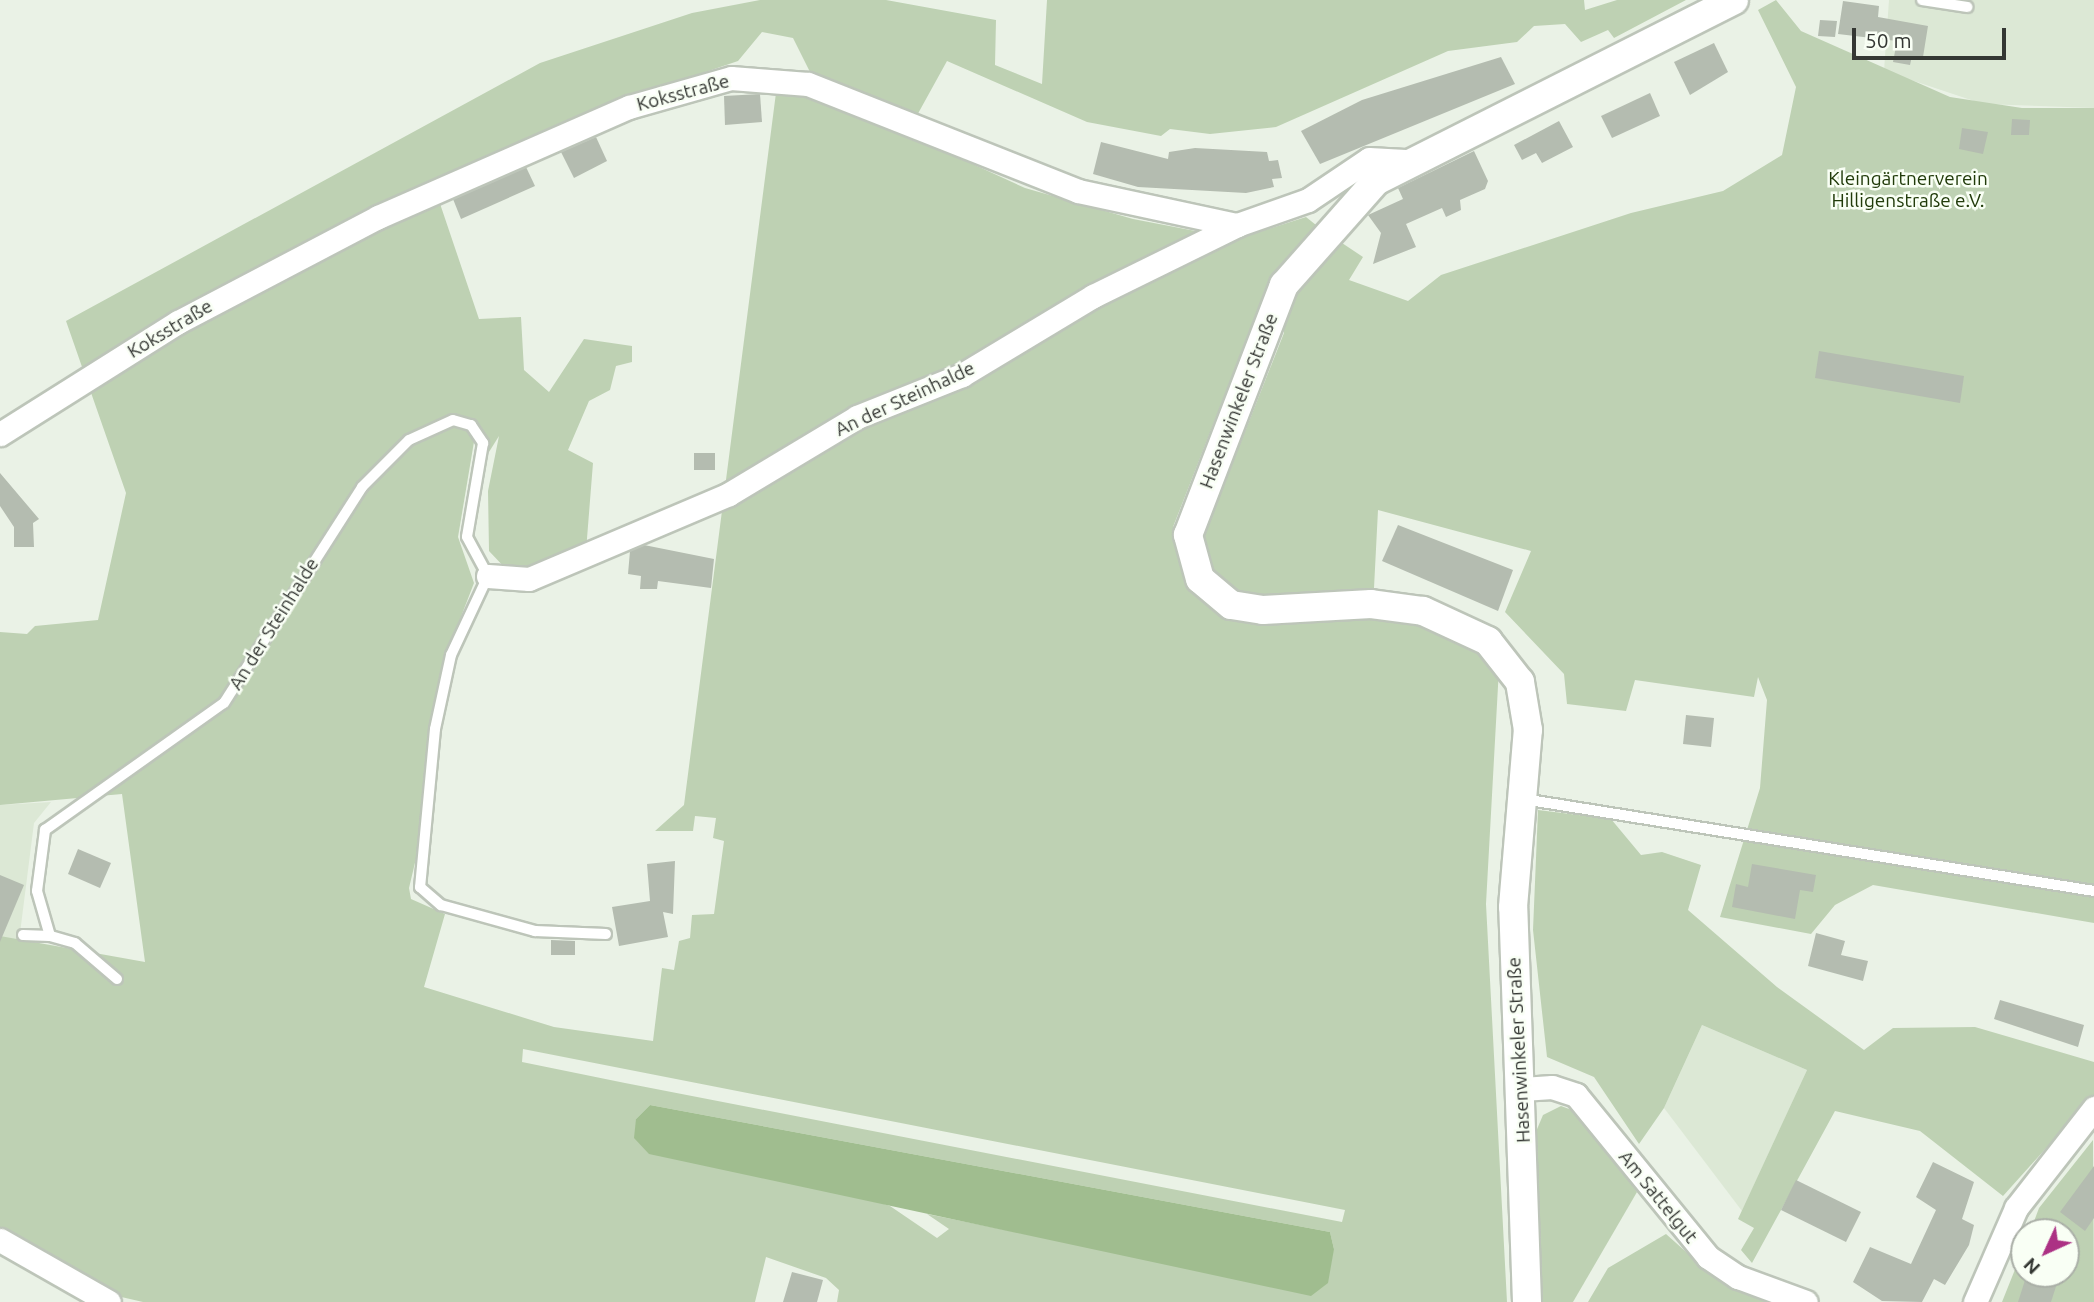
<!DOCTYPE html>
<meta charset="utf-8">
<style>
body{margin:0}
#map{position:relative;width:2094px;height:1302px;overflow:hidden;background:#eaf2e6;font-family:Ubuntu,sans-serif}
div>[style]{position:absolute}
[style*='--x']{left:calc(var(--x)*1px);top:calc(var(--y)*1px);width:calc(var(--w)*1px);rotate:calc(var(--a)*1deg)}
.built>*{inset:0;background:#dce8d5}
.green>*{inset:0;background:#bed1b3}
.water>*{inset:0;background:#a0bd8f}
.building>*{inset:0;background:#b4bcb0}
.roads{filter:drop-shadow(2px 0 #bdc5b9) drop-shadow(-2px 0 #bdc5b9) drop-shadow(0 2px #bdc5b9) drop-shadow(0 -2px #bdc5b9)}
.service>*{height:10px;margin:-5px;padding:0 5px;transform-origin:5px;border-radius:5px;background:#fff}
.minor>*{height:23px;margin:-11.5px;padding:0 11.5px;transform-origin:11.5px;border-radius:11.5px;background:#fff}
.tertiary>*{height:28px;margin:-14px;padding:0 14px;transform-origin:14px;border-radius:14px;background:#fff}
span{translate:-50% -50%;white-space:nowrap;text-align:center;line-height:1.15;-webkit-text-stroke:5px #f9fff5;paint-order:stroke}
.street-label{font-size:19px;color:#343733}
.park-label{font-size:19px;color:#213b0a}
.north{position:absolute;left:2010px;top:1218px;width:70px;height:70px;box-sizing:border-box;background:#f9fff5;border:2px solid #aaafa7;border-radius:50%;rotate:225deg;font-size:19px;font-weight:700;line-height:28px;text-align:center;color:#343733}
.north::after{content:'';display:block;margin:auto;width:24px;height:32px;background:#ac3184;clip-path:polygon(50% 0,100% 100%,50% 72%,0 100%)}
.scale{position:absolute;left:1852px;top:28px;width:154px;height:32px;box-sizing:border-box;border:4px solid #343733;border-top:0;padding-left:9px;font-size:21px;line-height:24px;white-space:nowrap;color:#343733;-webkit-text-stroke:5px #f9fff5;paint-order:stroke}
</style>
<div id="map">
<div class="built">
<div style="clip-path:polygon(1889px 0,2094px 0,2094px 108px,1983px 104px,1884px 71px)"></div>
<div style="clip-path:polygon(51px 802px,34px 823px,19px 941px,0 936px,0 805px)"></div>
<div style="clip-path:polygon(1702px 1025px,1807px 1070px,1742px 1211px,1664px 1108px)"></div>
</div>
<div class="green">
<div style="clip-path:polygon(evenodd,760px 0,886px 0,996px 20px,995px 65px,1042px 84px,1047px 0,1584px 0,1585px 10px,1617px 0,1686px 0,1614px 38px,1608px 30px,1581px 42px,1565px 24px,1534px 26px,1517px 42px,1448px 51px,1276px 127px,1210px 134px,1170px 129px,1161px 136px,1087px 122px,947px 61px,915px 119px,812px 76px,793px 38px,762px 32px,738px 61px,581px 114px,432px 180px,479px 319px,521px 317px,524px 370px,549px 392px,584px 339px,632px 346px,632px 362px,616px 366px,610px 390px,589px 401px,568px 450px,593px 463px,586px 551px,548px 566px,507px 570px,489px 551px,488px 491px,499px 436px,489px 452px,477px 424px,458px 537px,474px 583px,442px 666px,427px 742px,423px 829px,409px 888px,411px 899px,445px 914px,424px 987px,554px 1027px,653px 1041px,662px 968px,674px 970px,679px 941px,690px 938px,692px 915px,714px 914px,724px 841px,713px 838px,716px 818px,695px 816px,693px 831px,655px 831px,684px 805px,777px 85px,861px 113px,1025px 188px,1133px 219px,1237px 239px,1306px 217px,1316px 225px,1258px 310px,1173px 527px,1182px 569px,1215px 611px,1250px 621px,1395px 616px,1470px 643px,1499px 668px,1486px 904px,1507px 1302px,837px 1302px,839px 1290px,826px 1278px,766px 1257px,755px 1302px,143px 1302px,117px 1296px,0 1231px,0 936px,145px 962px,122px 794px,0 805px,0 632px,27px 634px,35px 626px,98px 620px,126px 493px,66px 321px,540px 63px,692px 13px,760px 0,523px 1049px,1345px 1210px,1342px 1222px,625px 1083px,522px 1062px,523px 1049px,760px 0,650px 1105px,1330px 1232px,1334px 1249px,1030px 1235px,927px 1214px,949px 1229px,937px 1238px,890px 1206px,636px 1119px,650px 1105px)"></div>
<div style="clip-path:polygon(1776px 0,1801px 31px,1950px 97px,2022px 108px,2094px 108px,2094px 923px,1873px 885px,1835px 905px,1811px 934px,1720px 917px,1760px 788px,1767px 700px,1758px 677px,1754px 697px,1635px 680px,1626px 711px,1567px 704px,1564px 674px,1505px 612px,1531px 551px,1378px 510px,1374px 588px,1253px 597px,1226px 587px,1206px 569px,1199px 548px,1284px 333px,1283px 318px,1314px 261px,1336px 239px,1363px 257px,1349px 280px,1408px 301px,1441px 275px,1631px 213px,1723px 191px,1782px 155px,1796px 87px,1758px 10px)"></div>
<div style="clip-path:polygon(1538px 810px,1611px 819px,1641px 855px,1662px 852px,1701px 865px,1688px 910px,1777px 987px,1864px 1050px,1893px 1028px,1975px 1027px,2094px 1062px,2094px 1095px,2003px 1196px,1920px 1131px,1835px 1111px,1752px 1263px,1741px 1250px,1754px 1228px,1738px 1219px,1807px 1070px,1702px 1025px,1664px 1108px,1639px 1144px,1594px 1077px,1547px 1057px,1533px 930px)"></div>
<div style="clip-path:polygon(1561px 1106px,1580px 1113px,1637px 1192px,1573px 1302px,1541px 1302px,1535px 1134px,1543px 1115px)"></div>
<div style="clip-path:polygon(2093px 1140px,2094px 1302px,2002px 1302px,2024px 1247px,2024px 1274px,2066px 1274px,2066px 1232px,2030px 1232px,2039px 1208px)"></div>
<div style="clip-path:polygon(1666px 1234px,1703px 1267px,1771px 1302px,1588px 1302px,1608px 1268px)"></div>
</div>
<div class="water">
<div style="clip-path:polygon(650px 1105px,1330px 1232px,1334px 1249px,1328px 1283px,1311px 1296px,649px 1154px,634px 1138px,636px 1119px)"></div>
</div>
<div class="building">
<div style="clip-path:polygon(1843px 1px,1879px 6px,1878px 17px,1928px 26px,1923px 57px,1912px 56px,1910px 65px,1893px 62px,1897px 41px,1838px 34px)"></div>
<div style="clip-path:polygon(1820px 20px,1837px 21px,1835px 37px,1818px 36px)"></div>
<div style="clip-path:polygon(1714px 43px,1728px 72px,1690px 95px,1674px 62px)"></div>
<div style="clip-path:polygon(1501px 57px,1515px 84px,1320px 164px,1301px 131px,1362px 100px)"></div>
<div style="clip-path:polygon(1650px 93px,1660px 116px,1612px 138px,1601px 116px)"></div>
<div style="clip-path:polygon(760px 94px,762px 122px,725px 125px,724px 96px)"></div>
<div style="clip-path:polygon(2012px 119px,2030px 120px,2029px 135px,2011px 135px)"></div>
<div style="clip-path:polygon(1559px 121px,1573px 147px,1542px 163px,1536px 153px,1522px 160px,1514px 145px)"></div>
<div style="clip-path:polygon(1962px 128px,1988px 132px,1983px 154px,1959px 149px)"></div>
<div style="clip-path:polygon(596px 137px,607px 161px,574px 178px,561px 152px)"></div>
<div style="clip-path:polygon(1101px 142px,1168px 159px,1169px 152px,1195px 148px,1267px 152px,1269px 161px,1278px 160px,1282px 178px,1272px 179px,1274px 187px,1246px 193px,1138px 187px,1093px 174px)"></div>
<div style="clip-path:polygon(1474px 151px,1488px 181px,1485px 189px,1460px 200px,1461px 210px,1446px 217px,1442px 208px,1406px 224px,1416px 247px,1373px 264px,1381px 233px,1368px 215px,1403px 199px,1398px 188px)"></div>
<div style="clip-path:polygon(526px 167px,535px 186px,461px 219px,453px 199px)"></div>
<div style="clip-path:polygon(1819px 351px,1964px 376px,1960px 403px,1815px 378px)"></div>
<div style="clip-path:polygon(694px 453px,715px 453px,715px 470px,694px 470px)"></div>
<div style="clip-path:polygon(0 473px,39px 519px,33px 523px,34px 547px,14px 547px,14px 527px,0 506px)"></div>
<div style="clip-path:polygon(1398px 525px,1513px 570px,1498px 611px,1382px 561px)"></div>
<div style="clip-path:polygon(644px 545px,714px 559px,711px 588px,658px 581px,657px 589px,640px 589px,641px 576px,628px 574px,630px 551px)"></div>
<div style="clip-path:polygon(1686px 715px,1714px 718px,1711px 747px,1683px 744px)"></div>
<div style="clip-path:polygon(78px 849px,111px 863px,100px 888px,68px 874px)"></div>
<div style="clip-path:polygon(675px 861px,673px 914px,663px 912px,668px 937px,619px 946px,612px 907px,650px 901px,647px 864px)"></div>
<div style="clip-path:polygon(1752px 864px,1816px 875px,1813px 892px,1800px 890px,1795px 919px,1732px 907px,1736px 884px,1748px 887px)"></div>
<div style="clip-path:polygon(0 875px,24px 885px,0 942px)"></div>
<div style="clip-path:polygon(1816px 933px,1845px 941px,1841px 955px,1868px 961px,1863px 981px,1808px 966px)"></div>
<div style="clip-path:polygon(551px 940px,575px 941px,575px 955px,551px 955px)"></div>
<div style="clip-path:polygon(2000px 1000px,2084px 1025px,2078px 1047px,1994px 1019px)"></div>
<div style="clip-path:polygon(1933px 1162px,1974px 1182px,1962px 1219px,1974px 1225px,1969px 1245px,1945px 1285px,1934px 1279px,1922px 1302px,1882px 1301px,1853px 1282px,1870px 1247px,1911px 1264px,1936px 1210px,1916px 1197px)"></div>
<div style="clip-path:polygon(2094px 1166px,2094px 1218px,2085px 1231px,2060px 1212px)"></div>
<div style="clip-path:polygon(1796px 1180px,1861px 1212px,1846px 1242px,1781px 1210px)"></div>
<div style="clip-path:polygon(792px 1272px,823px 1280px,817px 1302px,783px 1302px)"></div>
<div style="clip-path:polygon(2027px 1274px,2060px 1274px,2051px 1302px,2018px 1302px)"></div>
</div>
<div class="roads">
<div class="service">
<div style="--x:1922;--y:0;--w:46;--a:8.8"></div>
<div style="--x:1523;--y:799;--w:578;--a:9.15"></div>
<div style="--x:23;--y:935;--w:27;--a:2"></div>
<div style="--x:117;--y:979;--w:55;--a:-139.4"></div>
<div style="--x:75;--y:943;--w:26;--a:-164"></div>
<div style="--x:50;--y:936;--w:47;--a:-106.1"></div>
<div style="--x:37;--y:891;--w:62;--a:-82.5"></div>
<div style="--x:45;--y:830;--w:219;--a:-35.4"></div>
<div style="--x:224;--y:703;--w:256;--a:-57.4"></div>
<div style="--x:362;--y:487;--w:66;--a:-45"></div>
<div style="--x:409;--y:440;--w:48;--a:-24.4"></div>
<div style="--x:453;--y:420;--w:19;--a:16"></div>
<div style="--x:471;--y:425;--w:22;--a:56"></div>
<div style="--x:483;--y:443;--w:95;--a:99.7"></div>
<div style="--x:467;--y:537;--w:44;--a:61.7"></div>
<div style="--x:488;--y:576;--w:87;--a:115.1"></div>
<div style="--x:451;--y:655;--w:76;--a:102.2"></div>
<div style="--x:435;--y:729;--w:159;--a:95.4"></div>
<div style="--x:420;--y:887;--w:28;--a:41"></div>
<div style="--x:441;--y:905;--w:98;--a:15.5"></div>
<div style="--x:535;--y:931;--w:71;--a:2.4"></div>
</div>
<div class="minor">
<div style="--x:0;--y:434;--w:210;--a:-32.2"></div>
<div style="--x:178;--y:322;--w:226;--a:-27.7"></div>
<div style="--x:378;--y:217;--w:274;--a:-23.7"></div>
<div style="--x:629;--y:107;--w:106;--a:-15.9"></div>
<div style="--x:731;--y:78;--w:77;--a:4.5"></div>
<div style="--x:808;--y:84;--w:290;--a:21.6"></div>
<div style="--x:1078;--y:191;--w:163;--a:12.1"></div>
<div style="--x:1237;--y:225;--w:75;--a:-19.4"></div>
<div style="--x:1308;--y:200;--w:73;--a:-33.9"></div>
<div style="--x:1369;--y:159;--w:36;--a:3"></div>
<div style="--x:488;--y:576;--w:41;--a:4.2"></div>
<div style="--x:529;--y:579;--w:217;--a:-23"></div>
<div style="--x:729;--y:494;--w:149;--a:-31"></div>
<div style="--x:857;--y:417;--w:113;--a:-21.8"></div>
<div style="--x:962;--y:375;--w:153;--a:-31.1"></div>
<div style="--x:1093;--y:296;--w:161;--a:-26.2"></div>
<div style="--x:1522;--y:1089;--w:30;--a:-4"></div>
<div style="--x:1552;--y:1087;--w:25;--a:18"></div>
<div style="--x:1576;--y:1095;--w:209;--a:50.8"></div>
<div style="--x:1708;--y:1257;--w:36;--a:34"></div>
<div style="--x:1738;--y:1277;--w:72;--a:20.2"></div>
<div style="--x:0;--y:1240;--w:125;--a:29.6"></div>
<div style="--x:1975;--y:1302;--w:103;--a:-66.4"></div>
<div style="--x:2016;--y:1208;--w:127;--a:-52"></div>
</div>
<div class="tertiary">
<div style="--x:1527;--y:1302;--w:395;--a:-92"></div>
<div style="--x:1513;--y:907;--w:178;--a:-85.2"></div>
<div style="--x:1528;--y:730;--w:49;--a:-99.5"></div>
<div style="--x:1520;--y:682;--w:52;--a:-128"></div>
<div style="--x:1488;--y:641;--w:72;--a:-155.2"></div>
<div style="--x:1423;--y:611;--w:52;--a:-172.3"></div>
<div style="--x:1371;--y:604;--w:108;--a:176.8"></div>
<div style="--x:1263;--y:610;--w:32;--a:-171"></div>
<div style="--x:1231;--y:605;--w:40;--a:-140"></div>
<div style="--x:1200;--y:579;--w:46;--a:-105.3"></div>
<div style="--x:1188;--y:535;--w:268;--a:-69"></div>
<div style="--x:1284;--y:285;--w:139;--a:-48.5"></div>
<div style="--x:1376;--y:181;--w:401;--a:-26.8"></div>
</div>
</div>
<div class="street-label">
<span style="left:683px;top:93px;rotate:-15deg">Koksstraße</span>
<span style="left:170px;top:329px;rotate:-31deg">Koksstraße</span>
<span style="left:905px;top:399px;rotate:-25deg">An der Steinhalde</span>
<span style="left:1239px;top:401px;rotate:-69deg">Hasenwinkeler Straße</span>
<span style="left:274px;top:624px;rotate:-58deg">An der Steinhalde</span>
<span style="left:1519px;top:1050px;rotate:-93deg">Hasenwinkeler Straße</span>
<span style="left:1658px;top:1197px;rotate:51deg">Am Sattelgut</span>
</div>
<div class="park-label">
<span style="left:1908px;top:190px">Kleingärtnerverein<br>Hilligenstraße e.V.</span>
</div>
<div class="north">N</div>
<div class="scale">50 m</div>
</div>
